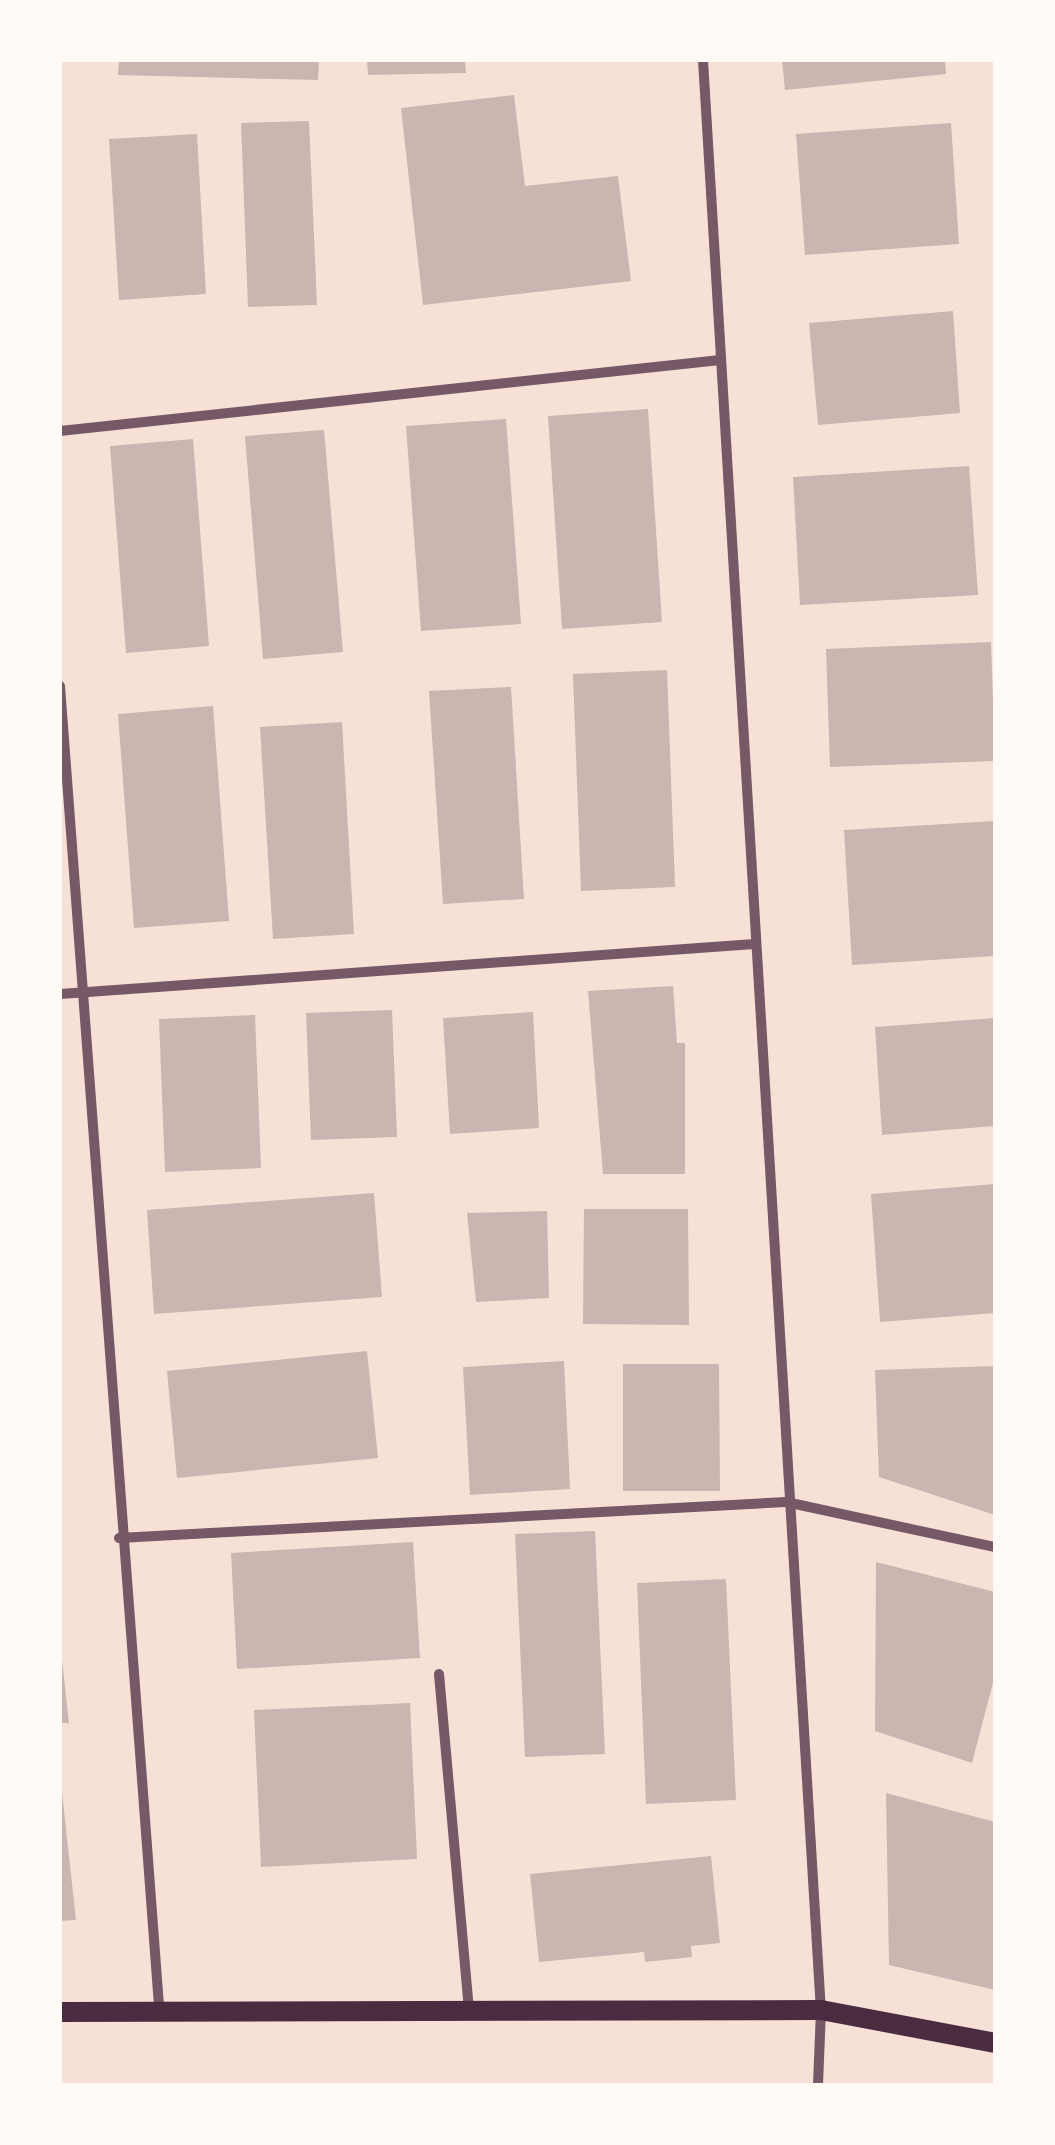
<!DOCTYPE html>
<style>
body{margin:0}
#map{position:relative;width:1055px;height:2145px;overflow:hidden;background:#f7e1d7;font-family:Arial,sans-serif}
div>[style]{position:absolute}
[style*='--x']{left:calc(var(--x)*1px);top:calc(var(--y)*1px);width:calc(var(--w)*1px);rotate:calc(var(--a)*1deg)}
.building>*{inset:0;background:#ccb4b1}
.minor>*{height:10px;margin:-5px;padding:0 5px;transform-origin:5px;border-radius:5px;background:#755966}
.secondary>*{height:20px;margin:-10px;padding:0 10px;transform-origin:10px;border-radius:10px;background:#4a2c40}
span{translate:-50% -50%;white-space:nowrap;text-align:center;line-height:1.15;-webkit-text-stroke:8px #fffaf5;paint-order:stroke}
.frame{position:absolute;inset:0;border:62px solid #fffaf5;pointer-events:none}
</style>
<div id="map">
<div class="building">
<div style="clip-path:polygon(119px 60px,319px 60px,318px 80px,118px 75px)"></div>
<div style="clip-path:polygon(367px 60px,465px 60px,466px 73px,368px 75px)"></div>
<div style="clip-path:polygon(782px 60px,945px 60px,946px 74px,785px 90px)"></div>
<div style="clip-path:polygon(514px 95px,525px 186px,618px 176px,631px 281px,423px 305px,401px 108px)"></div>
<div style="clip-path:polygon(309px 121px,317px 305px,248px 307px,241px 123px)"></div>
<div style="clip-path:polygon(951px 123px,959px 244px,805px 255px,796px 134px)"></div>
<div style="clip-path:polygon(197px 134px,206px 294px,119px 300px,109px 139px)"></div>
<div style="clip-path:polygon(953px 311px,960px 413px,818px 425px,809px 323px)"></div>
<div style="clip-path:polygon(648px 409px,662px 622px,562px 629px,548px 416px)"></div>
<div style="clip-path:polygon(506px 419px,521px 624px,421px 631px,406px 426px)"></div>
<div style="clip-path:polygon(324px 430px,343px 652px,263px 659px,245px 436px)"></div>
<div style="clip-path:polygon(193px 439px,209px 646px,126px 653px,110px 446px)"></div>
<div style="clip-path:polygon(969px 466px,978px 595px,800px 605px,793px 477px)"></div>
<div style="clip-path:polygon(991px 642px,995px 761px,830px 767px,826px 649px)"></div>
<div style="clip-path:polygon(667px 670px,675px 887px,581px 891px,573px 674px)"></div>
<div style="clip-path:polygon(511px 687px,524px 899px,443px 904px,429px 691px)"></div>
<div style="clip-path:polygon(213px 706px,229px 921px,134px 928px,118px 714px)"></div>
<div style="clip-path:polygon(342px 722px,354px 934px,273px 939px,260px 727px)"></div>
<div style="clip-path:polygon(995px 821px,995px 956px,852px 965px,844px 830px)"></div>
<div style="clip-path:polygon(673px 986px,677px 1043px,685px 1043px,685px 1174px,603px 1174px,588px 991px)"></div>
<div style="clip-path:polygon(392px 1010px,397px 1137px,311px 1140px,306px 1013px)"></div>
<div style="clip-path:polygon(533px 1012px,539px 1128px,450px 1134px,443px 1018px)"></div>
<div style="clip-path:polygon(255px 1015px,261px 1168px,165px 1172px,159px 1019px)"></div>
<div style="clip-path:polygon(995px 1018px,995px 1126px,882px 1135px,875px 1027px)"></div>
<div style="clip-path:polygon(995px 1184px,995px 1313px,880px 1322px,871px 1194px)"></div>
<div style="clip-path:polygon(374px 1193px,382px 1297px,154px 1314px,147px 1210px)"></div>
<div style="clip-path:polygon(584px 1209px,688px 1209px,689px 1325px,583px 1324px)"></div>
<div style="clip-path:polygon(547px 1211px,549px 1298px,476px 1302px,467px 1213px)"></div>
<div style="clip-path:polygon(367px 1351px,378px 1458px,177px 1478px,167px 1371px)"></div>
<div style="clip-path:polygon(564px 1361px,570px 1489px,470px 1495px,463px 1367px)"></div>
<div style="clip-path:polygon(623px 1364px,719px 1364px,720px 1491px,623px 1491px)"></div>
<div style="clip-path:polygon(995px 1366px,995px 1515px,879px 1477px,875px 1370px)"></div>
<div style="clip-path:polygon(595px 1531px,605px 1754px,525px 1757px,515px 1534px)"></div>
<div style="clip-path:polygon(413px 1542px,420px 1658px,237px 1669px,231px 1553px)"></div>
<div style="clip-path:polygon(876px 1562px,995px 1592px,995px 1675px,972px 1763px,875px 1731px)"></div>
<div style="clip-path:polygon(726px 1579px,736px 1800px,646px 1804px,637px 1583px)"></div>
<div style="clip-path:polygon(60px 1642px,69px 1723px,60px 1723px)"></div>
<div style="clip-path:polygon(410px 1703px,417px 1859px,261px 1867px,254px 1710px)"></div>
<div style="clip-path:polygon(60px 1774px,76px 1920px,60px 1921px)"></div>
<div style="clip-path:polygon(886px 1793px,995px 1822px,995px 1990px,889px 1965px)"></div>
<div style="clip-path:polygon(711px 1856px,720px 1943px,691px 1946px,692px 1957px,645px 1962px,644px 1952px,539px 1962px,530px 1874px)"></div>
</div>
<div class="minor">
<div style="--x:703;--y:60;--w:1954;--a:86.54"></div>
<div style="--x:821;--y:2010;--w:75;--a:92.3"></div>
<div style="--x:60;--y:431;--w:664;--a:-6.14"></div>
<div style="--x:60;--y:686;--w:1325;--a:85.71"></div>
<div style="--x:60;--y:994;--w:696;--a:-4.12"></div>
<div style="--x:119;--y:1538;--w:668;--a:-3.09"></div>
<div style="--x:786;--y:1502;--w:214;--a:12.2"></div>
<div style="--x:439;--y:1674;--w:337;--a:84.9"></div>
</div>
<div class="secondary">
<div style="--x:60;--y:2012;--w:761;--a:-0.15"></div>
<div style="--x:821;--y:2010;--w:177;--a:10.7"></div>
</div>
<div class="frame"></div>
</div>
